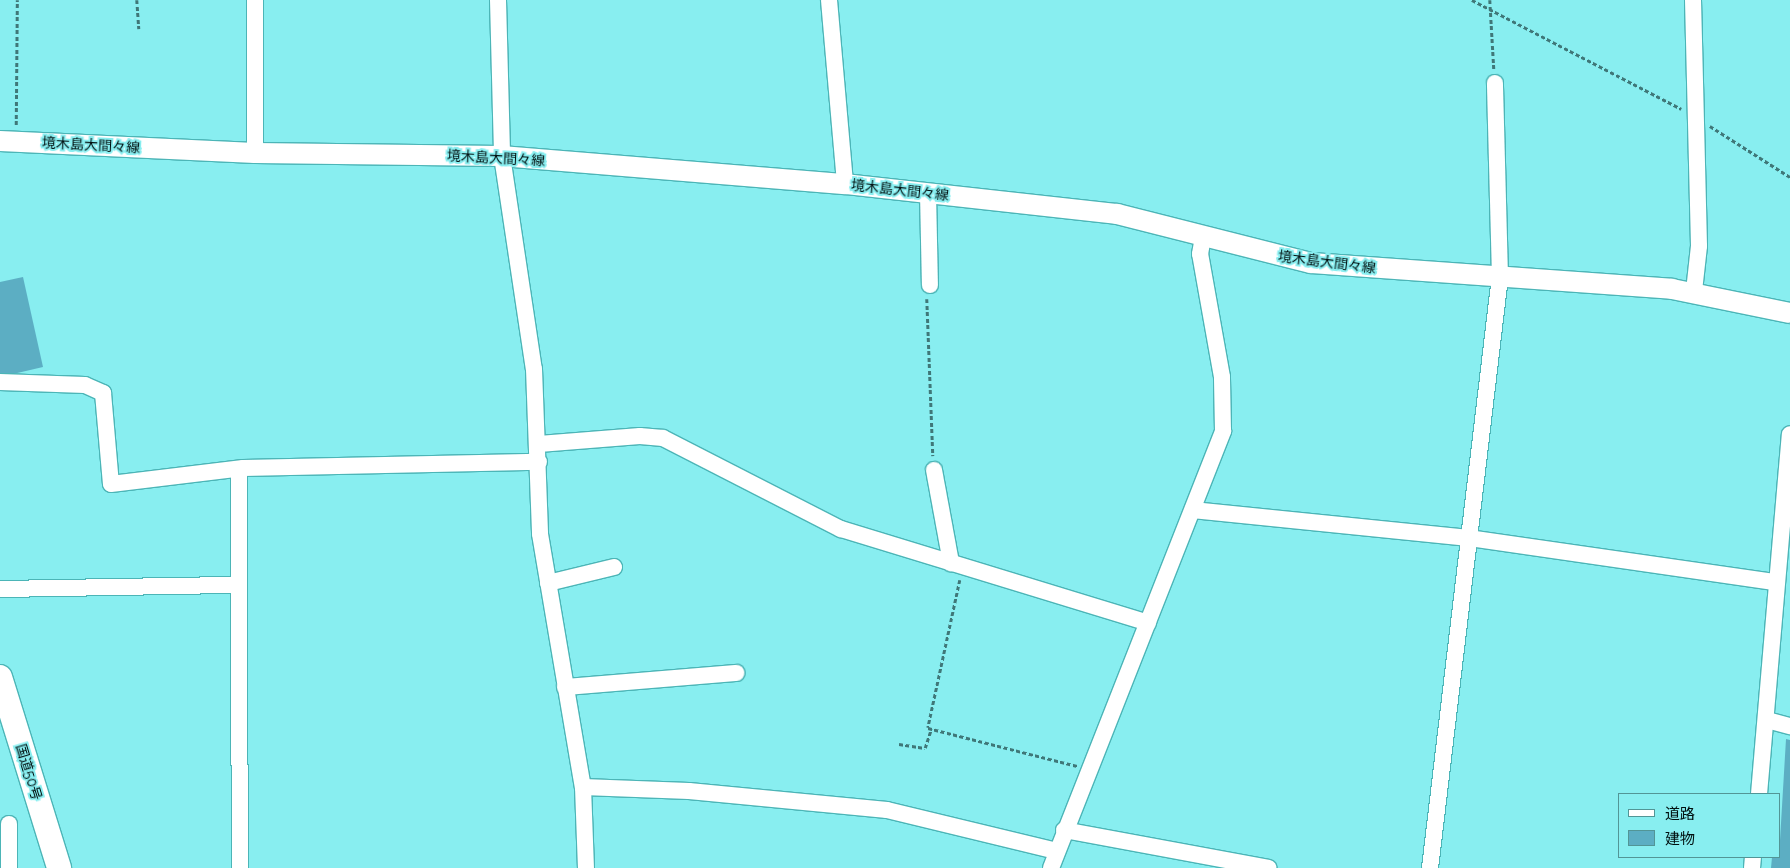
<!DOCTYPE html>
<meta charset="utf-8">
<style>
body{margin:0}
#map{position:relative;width:1790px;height:868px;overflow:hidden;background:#88eef0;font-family:Raleway,"Noto Sans JP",sans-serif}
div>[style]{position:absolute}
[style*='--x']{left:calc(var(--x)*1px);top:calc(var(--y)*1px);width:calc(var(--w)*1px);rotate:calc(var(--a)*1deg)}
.building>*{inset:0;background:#5caec3}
.path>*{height:2.5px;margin-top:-1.25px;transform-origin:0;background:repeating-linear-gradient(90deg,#3f7778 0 4px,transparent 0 6.5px)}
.roads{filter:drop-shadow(1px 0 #4cb5b7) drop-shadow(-1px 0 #4cb5b7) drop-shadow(0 1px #4cb5b7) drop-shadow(0 -1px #4cb5b7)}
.minor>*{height:16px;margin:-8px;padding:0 8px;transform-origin:8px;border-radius:8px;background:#fff}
.major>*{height:20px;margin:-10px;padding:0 10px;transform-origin:10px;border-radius:10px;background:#fff}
.highway>*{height:24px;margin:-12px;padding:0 12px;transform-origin:12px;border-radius:12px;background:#fff}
span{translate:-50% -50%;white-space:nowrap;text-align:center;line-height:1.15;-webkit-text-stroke:4px #88eef0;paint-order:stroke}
.street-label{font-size:14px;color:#000f0f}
.legend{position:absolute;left:1618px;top:793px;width:162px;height:65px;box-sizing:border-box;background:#88eef0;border:1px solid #529596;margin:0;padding:6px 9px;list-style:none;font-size:15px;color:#000f0f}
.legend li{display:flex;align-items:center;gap:10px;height:25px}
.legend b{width:25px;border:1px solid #529596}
</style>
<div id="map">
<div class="building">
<div style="clip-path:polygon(23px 277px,43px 367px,0 377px,0 282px)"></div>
<div style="clip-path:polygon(1786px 739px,1790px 740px,1790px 868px,1771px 868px,1772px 857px,1779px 857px)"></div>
</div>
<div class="path">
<div style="--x:137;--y:0;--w:29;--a:86"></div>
<div style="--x:1472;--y:0;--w:236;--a:27.5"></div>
<div style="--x:1490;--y:0;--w:69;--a:86.7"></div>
<div style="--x:16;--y:125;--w:125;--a:-89.5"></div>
<div style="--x:1710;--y:126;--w:95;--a:32.5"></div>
<div style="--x:927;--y:299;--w:157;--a:87.8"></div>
<div style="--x:960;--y:580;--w:151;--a:102.2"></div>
<div style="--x:928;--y:728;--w:154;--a:14.3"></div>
<div style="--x:899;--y:744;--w:26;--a:9"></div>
<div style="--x:925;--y:748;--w:20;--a:-72"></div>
</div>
<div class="roads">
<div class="minor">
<div style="--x:255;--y:0;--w:153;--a:90"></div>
<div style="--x:498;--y:0;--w:156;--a:88.5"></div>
<div style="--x:502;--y:156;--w:215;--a:81.5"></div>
<div style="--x:534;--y:369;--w:165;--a:87.9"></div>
<div style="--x:540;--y:534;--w:257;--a:80.4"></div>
<div style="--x:583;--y:787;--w:81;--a:87.9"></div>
<div style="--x:829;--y:0;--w:185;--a:85"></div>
<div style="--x:1693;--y:0;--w:246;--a:88.6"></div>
<div style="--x:1699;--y:246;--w:45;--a:96.3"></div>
<div style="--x:928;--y:193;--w:92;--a:88.8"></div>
<div style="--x:0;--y:382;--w:85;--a:2"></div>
<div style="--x:85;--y:385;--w:20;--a:24"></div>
<div style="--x:103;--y:393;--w:91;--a:85"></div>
<div style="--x:111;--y:484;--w:133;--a:-6.9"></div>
<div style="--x:243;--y:468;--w:296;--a:-1.2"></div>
<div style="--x:539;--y:444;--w:101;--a:-4.5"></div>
<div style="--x:640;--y:436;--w:23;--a:5"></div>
<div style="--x:663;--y:438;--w:200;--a:27.1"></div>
<div style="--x:841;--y:529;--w:321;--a:17"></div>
<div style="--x:934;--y:470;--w:95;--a:79.6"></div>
<div style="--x:239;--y:471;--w:397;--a:89.9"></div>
<div style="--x:1193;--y:510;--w:277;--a:5.8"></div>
<div style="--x:1469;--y:538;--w:309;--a:8.2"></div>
<div style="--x:548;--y:583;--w:68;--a:-13.6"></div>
<div style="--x:0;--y:589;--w:238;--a:-1"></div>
<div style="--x:565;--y:687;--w:172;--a:-4.7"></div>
<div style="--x:1767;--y:720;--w:24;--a:15"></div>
<div style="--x:583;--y:787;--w:106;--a:2.2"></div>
<div style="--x:689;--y:791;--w:199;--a:5.5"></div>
<div style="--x:887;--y:810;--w:175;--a:13.6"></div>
<div style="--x:1759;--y:794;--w:361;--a:-85.1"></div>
<div style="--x:9;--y:824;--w:44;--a:90"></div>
<div style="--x:1064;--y:830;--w:208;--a:10.5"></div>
<div style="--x:1051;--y:868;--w:470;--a:-68.5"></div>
<div style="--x:1223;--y:431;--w:54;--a:-91.1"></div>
<div style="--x:1222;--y:377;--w:125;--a:-100.1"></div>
<div style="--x:1200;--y:254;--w:17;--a:-80"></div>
<div style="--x:1430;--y:868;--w:595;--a:-83.25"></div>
<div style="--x:1500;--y:277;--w:194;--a:-91.5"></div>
<div style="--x:1752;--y:868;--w:11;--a:-85"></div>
</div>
<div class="major">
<div style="--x:0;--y:141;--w:255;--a:2.7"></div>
<div style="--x:255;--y:153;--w:247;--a:0.7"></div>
<div style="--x:502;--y:156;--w:344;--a:4.7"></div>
<div style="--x:845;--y:184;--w:274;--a:6.3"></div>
<div style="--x:1117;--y:214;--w:200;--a:14.2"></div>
<div style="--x:1311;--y:263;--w:362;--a:4.1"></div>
<div style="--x:1672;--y:289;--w:120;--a:11.5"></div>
</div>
<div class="highway">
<div style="--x:0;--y:677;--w:200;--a:72.8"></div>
</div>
</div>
<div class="street-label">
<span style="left:91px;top:145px;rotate:3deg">境木島大間々線</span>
<span style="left:496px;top:158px;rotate:3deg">境木島大間々線</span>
<span style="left:900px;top:190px;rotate:6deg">境木島大間々線</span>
<span style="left:1327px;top:262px;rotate:7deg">境木島大間々線</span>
<span style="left:29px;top:772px;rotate:73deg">国道50号</span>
</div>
<ul class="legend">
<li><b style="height:6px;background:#fff"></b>道路</li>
<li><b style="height:14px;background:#5caec3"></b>建物</li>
</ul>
</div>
